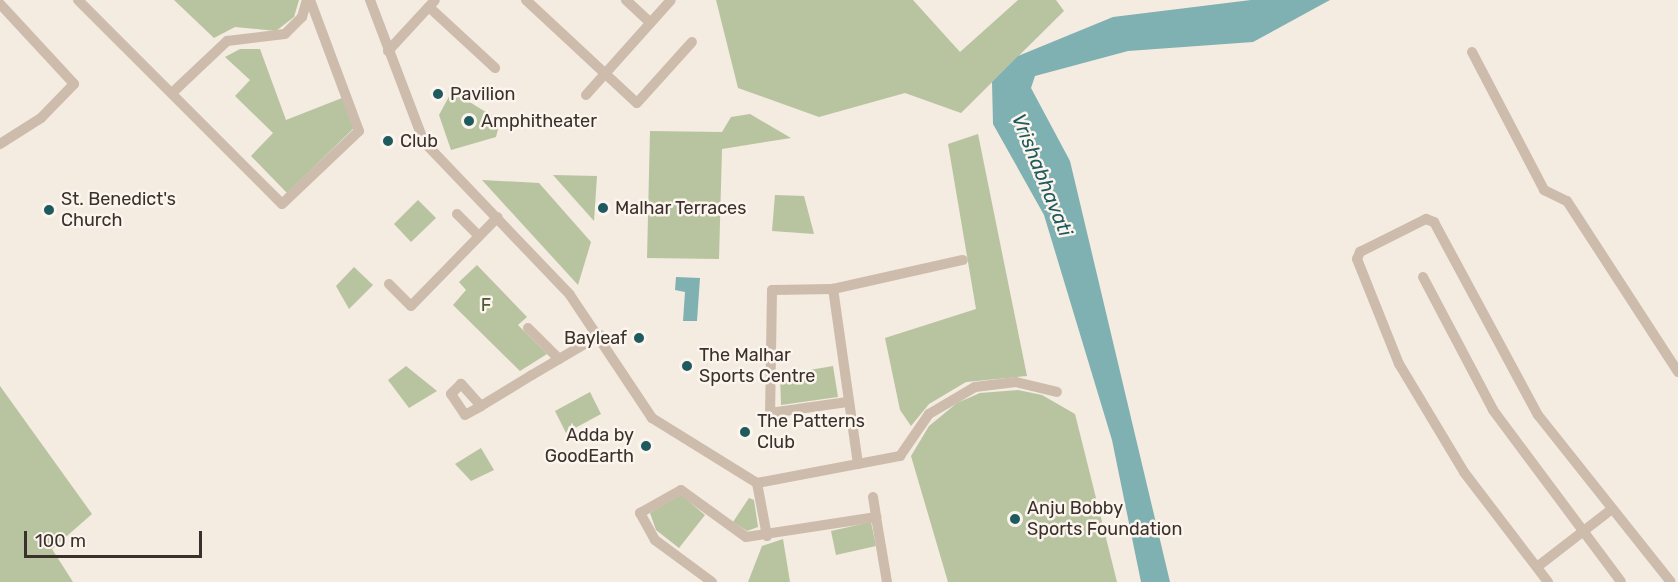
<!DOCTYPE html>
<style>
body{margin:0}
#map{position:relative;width:1678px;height:582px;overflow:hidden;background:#f4ebe1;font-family:Rubik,sans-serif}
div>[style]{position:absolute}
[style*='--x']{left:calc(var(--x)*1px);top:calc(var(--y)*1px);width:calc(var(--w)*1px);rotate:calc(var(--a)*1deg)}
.green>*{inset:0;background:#b8c4a0}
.water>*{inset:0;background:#7fb0b2}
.minor>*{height:10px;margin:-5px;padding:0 5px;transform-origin:5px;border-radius:5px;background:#cdbbac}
.dots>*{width:16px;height:16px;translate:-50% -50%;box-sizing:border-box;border:3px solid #fbf5ee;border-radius:50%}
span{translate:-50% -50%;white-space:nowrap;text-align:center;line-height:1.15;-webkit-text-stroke:5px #fbf5ee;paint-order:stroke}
.poi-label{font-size:18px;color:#3b302b}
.left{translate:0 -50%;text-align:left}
.right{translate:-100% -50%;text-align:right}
.park-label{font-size:18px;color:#4a5a2e}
.water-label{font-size:20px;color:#1f5a5e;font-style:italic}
.scale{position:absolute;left:24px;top:531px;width:178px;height:27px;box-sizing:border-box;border:3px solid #3b302b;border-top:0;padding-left:8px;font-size:18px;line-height:21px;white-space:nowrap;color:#3b302b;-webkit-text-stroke:4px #fbf5ee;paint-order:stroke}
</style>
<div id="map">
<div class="green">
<div style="clip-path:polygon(174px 0,299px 0,294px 17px,276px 31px,235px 27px,214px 38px)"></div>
<div style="clip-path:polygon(716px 0,913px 0,960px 52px,1018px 0,1056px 0,1064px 11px,961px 113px,905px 93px,819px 117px,738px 88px)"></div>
<div style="clip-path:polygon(240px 49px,260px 49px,286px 120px,342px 98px,354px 128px,287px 193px,251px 156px,273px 133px,235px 96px,250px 80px,225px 57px)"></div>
<div style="clip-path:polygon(452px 91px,500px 121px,496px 137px,451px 150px,439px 115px)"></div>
<div style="clip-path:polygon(750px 114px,791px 138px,722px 149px,719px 259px,647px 258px,650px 131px,722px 132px,731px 117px)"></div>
<div style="clip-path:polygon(978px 134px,1027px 376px,966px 382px,929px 404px,911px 426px,900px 410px,885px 338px,976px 309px,948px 144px)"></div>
<div style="clip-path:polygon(553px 175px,597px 176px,594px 221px)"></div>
<div style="clip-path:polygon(482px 180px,539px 183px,591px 242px,578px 285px)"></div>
<div style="clip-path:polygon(775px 195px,804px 196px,814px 234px,772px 231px)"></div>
<div style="clip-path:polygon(418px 200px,436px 218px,411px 242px,394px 224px)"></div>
<div style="clip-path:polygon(477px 265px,527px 317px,518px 325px,547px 354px,520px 371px,453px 305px,466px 290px,459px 282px)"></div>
<div style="clip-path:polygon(354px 267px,373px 285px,349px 309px,336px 286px)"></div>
<div style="clip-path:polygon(406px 366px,437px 391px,409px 408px,388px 380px)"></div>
<div style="clip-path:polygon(833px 366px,838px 397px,781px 405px,780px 375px)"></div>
<div style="clip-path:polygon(0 386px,92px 514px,52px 549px,73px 582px,0 582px)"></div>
<div style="clip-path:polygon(1018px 390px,1042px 395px,1075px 414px,1117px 582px,948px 582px,911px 456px,929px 426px,957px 403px,980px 393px)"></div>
<div style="clip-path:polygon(590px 392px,601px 414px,566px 433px,555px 411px)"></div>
<div style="clip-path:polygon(481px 448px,494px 470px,471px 481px,455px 464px)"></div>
<div style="clip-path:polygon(681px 495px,705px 515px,679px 548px,656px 530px,650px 513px)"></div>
<div style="clip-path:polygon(749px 498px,754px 500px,758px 527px,747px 531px,733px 522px)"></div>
<div style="clip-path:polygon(871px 522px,876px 546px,836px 555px,831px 531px)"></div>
<div style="clip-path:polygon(783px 539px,790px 582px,748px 582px,762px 546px)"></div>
</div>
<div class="water">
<div style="clip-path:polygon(1251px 0,1330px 0,1253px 42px,1128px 51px,1035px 76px,1031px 88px,1070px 161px,1170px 582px,1141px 582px,1112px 440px,1044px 215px,993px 124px,992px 82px,1018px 56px,1113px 17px)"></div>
<div style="clip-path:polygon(676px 277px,700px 278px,697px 321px,683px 321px,685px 292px,675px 290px)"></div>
</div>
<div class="minor">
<div style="--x:78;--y:0;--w:288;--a:45"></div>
<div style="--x:282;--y:204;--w:106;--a:-43.5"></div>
<div style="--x:359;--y:131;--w:140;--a:-110.5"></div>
<div style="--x:370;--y:0;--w:152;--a:69.2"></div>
<div style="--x:424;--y:142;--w:211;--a:46.3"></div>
<div style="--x:570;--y:295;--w:148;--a:56.3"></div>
<div style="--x:652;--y:418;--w:123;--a:31.8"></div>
<div style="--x:757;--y:483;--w:146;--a:-10.7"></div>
<div style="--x:900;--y:456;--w:51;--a:-55.4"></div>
<div style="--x:929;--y:414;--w:53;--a:-30.4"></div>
<div style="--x:975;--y:387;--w:41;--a:-7"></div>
<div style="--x:1016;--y:382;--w:42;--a:13.7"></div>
<div style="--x:526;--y:0;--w:151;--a:42.9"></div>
<div style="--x:637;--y:103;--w:82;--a:-48"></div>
<div style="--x:626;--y:0;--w:33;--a:43"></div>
<div style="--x:0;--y:4;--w:109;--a:47.2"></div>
<div style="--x:74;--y:84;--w:47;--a:134.1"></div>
<div style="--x:41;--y:118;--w:49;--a:147.6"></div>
<div style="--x:429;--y:7;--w:90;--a:42.7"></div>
<div style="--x:388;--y:51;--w:69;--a:-47.3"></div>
<div style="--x:1472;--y:52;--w:156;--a:62.4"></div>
<div style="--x:1544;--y:190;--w:25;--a:26"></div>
<div style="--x:1567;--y:201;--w:204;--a:57"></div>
<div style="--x:172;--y:93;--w:76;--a:-43.4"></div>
<div style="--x:227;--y:41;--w:58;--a:-6.9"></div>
<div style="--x:285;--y:34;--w:24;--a:-45"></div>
<div style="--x:302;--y:17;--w:18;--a:-74"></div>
<div style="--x:586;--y:95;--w:127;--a:-48.2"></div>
<div style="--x:457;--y:214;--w:31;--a:45"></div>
<div style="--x:1423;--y:277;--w:150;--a:62.2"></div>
<div style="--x:1493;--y:410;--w:214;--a:53.3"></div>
<div style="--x:389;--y:284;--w:31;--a:45"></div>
<div style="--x:411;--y:306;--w:124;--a:-45.7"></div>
<div style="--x:833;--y:289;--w:61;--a:179.1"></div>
<div style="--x:772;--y:290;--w:123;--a:90.9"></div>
<div style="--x:770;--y:413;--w:78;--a:-8.1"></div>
<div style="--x:528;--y:328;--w:44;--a:45"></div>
<div style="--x:481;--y:406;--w:30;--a:-132"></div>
<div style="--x:461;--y:384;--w:14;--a:135"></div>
<div style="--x:451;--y:394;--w:25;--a:56"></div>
<div style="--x:465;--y:415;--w:18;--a:-29"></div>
<div style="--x:481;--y:406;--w:60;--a:-31.3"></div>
<div style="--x:532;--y:375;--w:79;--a:-30.5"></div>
<div style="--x:858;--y:464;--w:177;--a:-98.1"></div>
<div style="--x:833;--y:289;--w:133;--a:-12.6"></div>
<div style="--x:757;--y:483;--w:54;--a:79.3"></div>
<div style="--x:873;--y:497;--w:20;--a:81"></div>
<div style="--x:1537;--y:567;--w:95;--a:-37.7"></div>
<div style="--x:712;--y:582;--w:71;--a:-143.6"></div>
<div style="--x:655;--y:540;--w:31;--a:-119"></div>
<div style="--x:640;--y:513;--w:47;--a:-29.3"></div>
<div style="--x:681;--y:490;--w:80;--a:35.9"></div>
<div style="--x:746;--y:537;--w:132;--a:-8.7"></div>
<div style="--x:876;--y:517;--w:66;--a:80.4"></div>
<div style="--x:1548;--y:582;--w:138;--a:-127.4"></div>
<div style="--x:1464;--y:472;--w:126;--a:-121"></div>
<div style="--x:1399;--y:364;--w:113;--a:-111.8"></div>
<div style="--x:1357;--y:259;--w:8;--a:-67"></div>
<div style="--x:1360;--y:252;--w:74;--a:-26.6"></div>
<div style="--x:1426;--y:219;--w:9;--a:21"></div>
<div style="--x:1434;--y:222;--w:219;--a:61.7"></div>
<div style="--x:1538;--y:415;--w:213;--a:51.5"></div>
</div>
<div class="dots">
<div style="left:438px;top:94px;background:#1f5a5e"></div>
<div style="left:469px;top:121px;background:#1f5a5e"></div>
<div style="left:388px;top:141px;background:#1f5a5e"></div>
<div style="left:603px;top:208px;background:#1f5a5e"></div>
<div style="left:49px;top:210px;background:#1f5a5e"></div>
<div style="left:639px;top:338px;background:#1f5a5e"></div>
<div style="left:687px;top:366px;background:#1f5a5e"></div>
<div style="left:745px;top:432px;background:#1f5a5e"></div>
<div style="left:646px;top:446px;background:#1f5a5e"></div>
<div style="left:1015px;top:519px;background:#1f5a5e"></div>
</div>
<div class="poi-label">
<span class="left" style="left:450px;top:94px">Pavilion</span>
<span class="left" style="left:481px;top:121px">Amphitheater</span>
<span class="left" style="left:400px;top:141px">Club</span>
<span class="left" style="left:61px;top:210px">St. Benedict's<br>Church</span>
<span class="left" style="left:615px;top:208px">Malhar Terraces</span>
<span class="right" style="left:627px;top:338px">Bayleaf</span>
<span class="left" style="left:699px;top:366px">The Malhar<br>Sports Centre</span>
<span class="left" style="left:757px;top:432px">The Patterns<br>Club</span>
<span class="right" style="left:634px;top:446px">Adda by<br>GoodEarth</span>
<span class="left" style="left:1027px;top:519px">Anju Bobby<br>Sports Foundation</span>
</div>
<div class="park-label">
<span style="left:486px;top:305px">F</span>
</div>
<div class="water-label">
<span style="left:1042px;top:175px;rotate:68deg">Vrishabhavati</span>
</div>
<div class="scale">100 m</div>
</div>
